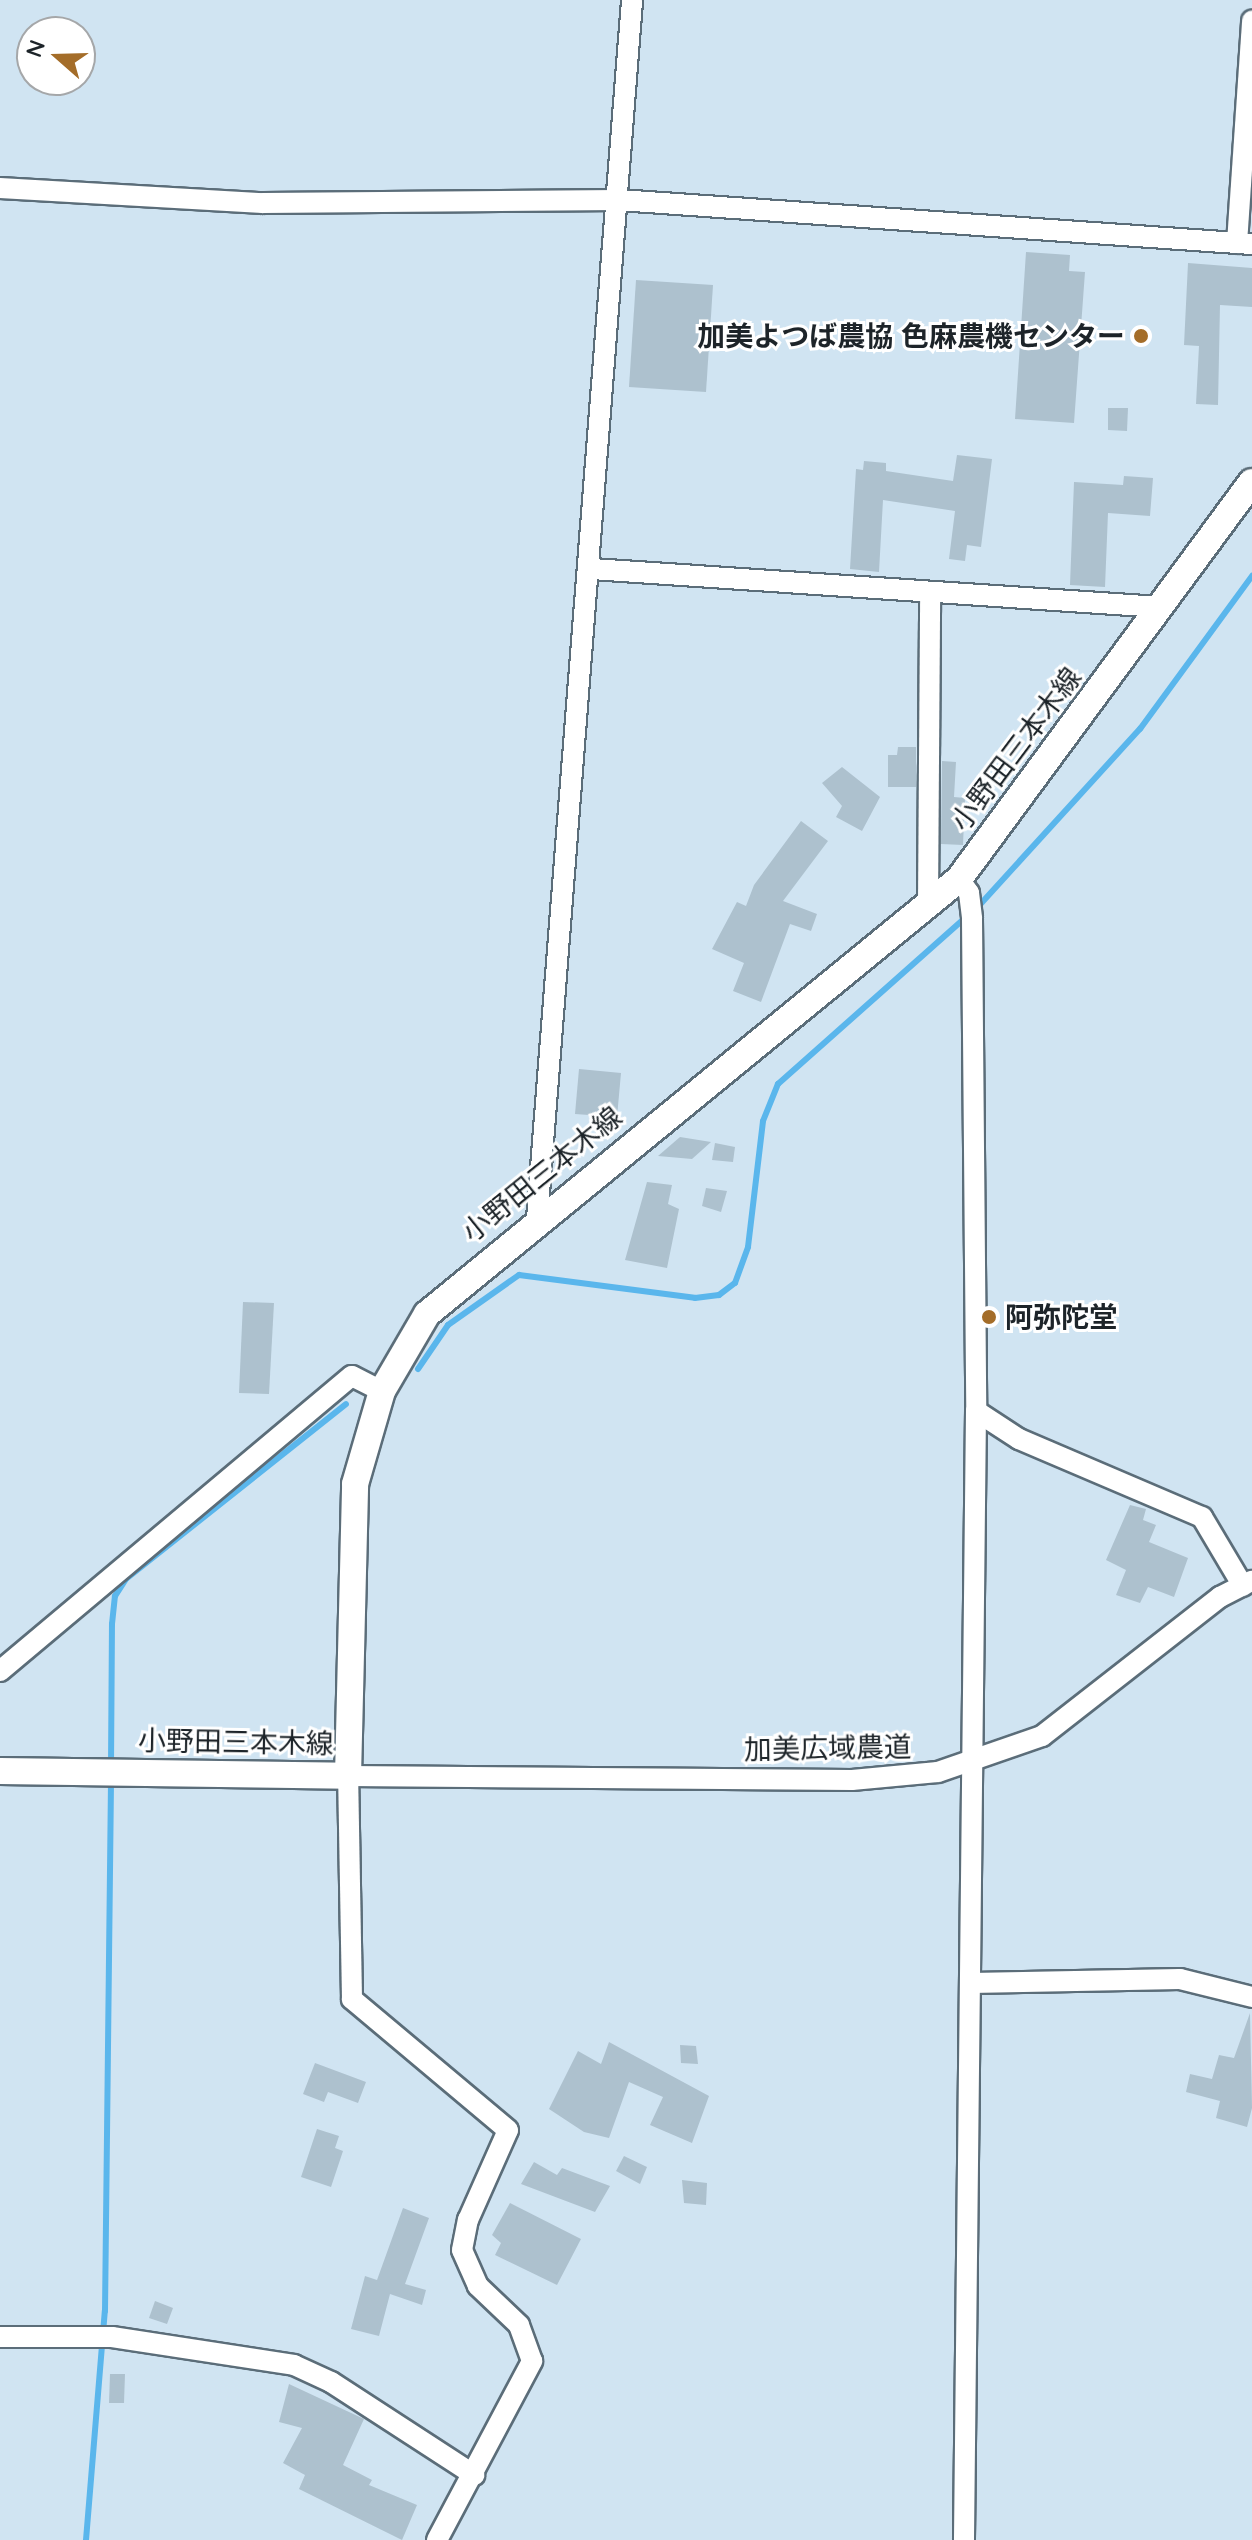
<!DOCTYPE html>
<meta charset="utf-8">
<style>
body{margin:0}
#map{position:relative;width:1252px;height:2540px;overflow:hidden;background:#d0e4f2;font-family:Quicksand,"Noto Sans JP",sans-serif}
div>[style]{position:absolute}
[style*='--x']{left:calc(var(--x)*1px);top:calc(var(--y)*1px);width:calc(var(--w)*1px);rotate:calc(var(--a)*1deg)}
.stream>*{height:6px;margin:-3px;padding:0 3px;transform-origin:3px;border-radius:3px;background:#5ab6ec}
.building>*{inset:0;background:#adc1ce}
.roads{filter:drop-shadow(2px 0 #5b6d79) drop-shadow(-2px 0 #5b6d79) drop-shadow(0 2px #5b6d79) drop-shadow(0 -2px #5b6d79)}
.minor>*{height:20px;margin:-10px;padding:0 10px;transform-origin:10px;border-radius:10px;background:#fff}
.major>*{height:26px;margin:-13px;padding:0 13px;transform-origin:13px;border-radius:13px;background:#fff}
.dots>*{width:22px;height:22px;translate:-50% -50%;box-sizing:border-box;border:4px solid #fff;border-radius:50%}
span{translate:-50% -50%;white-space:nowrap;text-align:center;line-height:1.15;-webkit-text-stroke:6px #fff;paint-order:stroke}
.poi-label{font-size:28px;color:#1d2429;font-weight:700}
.right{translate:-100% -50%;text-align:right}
.left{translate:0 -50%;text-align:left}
.street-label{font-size:28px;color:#1d2429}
.north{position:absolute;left:16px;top:16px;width:80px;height:80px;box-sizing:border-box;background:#fff;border:2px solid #a5a7a9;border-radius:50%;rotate:290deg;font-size:22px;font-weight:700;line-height:32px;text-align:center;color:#1d2429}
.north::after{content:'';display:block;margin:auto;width:28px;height:36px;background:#a46d29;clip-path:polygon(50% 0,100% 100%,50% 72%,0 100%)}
</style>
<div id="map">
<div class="stream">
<div style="--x:976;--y:909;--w:244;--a:-47.7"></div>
<div style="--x:1140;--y:729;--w:190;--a:-53.8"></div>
<div style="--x:418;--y:1369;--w:53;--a:-55.7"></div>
<div style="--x:448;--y:1325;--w:87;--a:-35.2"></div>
<div style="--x:519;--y:1275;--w:177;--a:7.4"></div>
<div style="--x:695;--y:1298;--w:24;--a:-7"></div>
<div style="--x:719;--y:1295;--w:20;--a:-37"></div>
<div style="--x:735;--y:1283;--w:38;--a:-70"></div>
<div style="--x:748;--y:1247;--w:127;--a:-83.2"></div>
<div style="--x:763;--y:1121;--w:40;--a:-68"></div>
<div style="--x:778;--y:1084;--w:253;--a:-41.6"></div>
<div style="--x:111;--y:1765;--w:141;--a:-89.6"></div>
<div style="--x:112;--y:1624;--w:28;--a:-84"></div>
<div style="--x:115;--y:1596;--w:20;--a:-57"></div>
<div style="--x:126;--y:1579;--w:281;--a:-38.5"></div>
<div style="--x:86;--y:2540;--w:230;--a:-85.3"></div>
<div style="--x:105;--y:2311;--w:530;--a:-89.35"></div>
</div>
<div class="building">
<div style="clip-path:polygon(1026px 252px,1070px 255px,1069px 271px,1085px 272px,1074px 423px,1015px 419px)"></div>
<div style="clip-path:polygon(1188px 263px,1252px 268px,1252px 307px,1220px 305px,1218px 405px,1196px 404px,1199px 346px,1184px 345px)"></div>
<div style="clip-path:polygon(636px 280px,713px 285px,706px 392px,629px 387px)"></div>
<div style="clip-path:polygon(1108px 408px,1128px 408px,1127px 431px,1108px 430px)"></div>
<div style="clip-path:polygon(957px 455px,992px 459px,981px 547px,967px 545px,965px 561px,949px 559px,955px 511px,883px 500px,879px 572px,850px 569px,856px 469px,863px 470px,864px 461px,886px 463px,886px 471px,953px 481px)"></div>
<div style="clip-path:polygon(1124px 476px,1153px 478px,1150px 516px,1108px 513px,1105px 587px,1070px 585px,1074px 482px,1123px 485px)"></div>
<div style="clip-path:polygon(898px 747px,916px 747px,916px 787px,888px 787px,888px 755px,897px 755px)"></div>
<div style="clip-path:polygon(942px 761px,956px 762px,954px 797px,965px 798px,963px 845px,941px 844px)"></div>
<div style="clip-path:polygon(842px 767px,880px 797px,862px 831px,836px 817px,842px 806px,822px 783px)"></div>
<div style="clip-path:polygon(801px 821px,828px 841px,783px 901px,817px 914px,811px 931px,790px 924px,761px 1002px,733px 991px,744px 963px,712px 949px,737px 902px,746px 906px,754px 885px)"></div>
<div style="clip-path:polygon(579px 1069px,621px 1073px,617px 1117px,575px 1114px)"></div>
<div style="clip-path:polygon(680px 1137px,711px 1142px,692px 1159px,658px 1156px)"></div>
<div style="clip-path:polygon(715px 1143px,735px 1147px,733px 1162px,712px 1160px)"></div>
<div style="clip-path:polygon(647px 1182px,672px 1185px,668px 1204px,679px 1209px,667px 1268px,625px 1260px)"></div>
<div style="clip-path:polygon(706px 1188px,727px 1191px,721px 1212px,702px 1206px)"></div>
<div style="clip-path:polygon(243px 1302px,274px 1303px,269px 1394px,239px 1393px)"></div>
<div style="clip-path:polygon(1130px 1505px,1146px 1509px,1143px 1520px,1156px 1525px,1149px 1542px,1188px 1558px,1174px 1597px,1148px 1587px,1140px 1603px,1116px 1595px,1126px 1570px,1106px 1560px)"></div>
<div style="clip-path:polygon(1250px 2013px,1252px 2108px,1247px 2127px,1216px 2118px,1220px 2101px,1186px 2092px,1190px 2074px,1212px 2079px,1219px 2055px,1234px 2058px)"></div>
<div style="clip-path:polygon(609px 2042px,709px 2096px,692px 2143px,650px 2125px,663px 2097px,629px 2082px,609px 2138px,584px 2132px,549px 2109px,578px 2051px,601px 2064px)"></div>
<div style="clip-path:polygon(680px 2045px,696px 2046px,698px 2064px,681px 2063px)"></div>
<div style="clip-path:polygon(315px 2063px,366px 2082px,358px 2103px,328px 2092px,324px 2102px,303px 2094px)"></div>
<div style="clip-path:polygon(317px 2129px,339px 2136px,335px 2148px,343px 2151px,331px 2187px,301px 2177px)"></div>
<div style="clip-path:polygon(624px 2156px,647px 2167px,640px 2184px,616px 2171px)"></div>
<div style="clip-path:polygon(534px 2162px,557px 2175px,562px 2168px,610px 2186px,595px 2212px,521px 2184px)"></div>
<div style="clip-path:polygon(682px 2180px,707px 2183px,706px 2205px,684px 2203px)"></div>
<div style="clip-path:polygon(510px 2203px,581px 2239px,557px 2285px,495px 2255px,501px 2243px,492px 2235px)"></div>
<div style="clip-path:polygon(403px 2208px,429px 2218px,405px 2284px,426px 2290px,422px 2305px,390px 2294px,379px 2336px,351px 2329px,365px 2276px,377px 2280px)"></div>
<div style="clip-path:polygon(155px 2301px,173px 2308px,167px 2324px,149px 2318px)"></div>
<div style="clip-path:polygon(110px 2374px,125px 2374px,124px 2403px,109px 2403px)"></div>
<div style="clip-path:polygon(289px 2384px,364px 2419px,343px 2465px,372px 2480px,369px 2485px,417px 2505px,402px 2540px,299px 2489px,305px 2475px,283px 2463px,302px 2428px,279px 2422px)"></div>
</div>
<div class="roads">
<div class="minor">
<div style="--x:0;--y:188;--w:263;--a:3.3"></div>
<div style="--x:263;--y:203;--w:356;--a:-0.5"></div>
<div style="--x:619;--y:200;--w:635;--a:3.98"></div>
<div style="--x:1237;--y:243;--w:223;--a:-86.1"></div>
<div style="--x:592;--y:569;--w:569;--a:3.83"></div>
<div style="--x:959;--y:879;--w:17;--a:54"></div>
<div style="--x:969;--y:893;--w:26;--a:83"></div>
<div style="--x:972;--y:919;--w:492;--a:89.5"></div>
<div style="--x:976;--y:1411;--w:1129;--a:90.61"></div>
<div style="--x:928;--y:904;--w:310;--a:-89.6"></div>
<div style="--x:537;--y:1219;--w:1223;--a:-85.54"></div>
<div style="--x:976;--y:1411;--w:51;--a:33.1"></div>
<div style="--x:1019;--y:1439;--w:199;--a:23.1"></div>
<div style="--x:1202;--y:1517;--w:80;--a:59.3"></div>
<div style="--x:0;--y:1671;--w:459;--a:-40"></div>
<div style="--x:352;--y:1376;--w:34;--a:27"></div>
<div style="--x:971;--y:1983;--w:209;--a:-1.1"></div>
<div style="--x:1180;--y:1979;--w:74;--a:14"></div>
<div style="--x:0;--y:2337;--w:112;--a:0"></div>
<div style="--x:112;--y:2337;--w:184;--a:8.7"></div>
<div style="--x:294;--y:2365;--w:41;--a:24.7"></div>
<div style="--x:331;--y:2382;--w:171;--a:33"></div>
<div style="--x:437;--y:2540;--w:203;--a:-62"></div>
<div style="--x:532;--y:2361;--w:38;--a:-110"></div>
<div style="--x:519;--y:2325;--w:57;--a:-136.4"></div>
<div style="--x:478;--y:2286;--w:39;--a:-114"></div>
<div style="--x:462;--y:2250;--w:31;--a:-79"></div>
<div style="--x:468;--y:2220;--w:98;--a:-66"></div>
<div style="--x:508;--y:2130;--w:204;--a:-140"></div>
<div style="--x:352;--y:1999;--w:223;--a:-91"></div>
<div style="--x:348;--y:1776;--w:504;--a:0.45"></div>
<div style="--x:852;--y:1780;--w:86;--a:-5.3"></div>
<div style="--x:938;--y:1772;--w:110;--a:-19.1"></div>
<div style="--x:1042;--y:1736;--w:226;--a:-38"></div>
<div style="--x:1220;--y:1597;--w:36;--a:-27"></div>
</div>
<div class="major">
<div style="--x:0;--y:1771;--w:348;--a:0.8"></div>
<div style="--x:348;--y:1776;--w:292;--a:-88.6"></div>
<div style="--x:355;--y:1484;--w:97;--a:-73.8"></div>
<div style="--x:382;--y:1391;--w:89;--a:-59.7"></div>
<div style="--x:427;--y:1314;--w:687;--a:-39.27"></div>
<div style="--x:959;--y:879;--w:493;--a:-53.6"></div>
</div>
</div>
<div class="dots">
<div style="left:1141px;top:336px;background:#a46d29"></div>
<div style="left:989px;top:1317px;background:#a46d29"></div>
</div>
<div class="poi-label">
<span class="right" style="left:1125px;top:336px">加美よつば農協 色麻農機センター</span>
<span class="left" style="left:1005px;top:1317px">阿弥陀堂</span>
</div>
<div class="street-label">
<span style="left:1016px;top:749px;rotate:-53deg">小野田三本木線</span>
<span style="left:542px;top:1174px;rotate:-39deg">小野田三本木線</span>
<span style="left:236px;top:1742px;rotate:1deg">小野田三本木線</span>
<span style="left:828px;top:1748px;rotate:-1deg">加美広域農道</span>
</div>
<div class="north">N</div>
</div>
